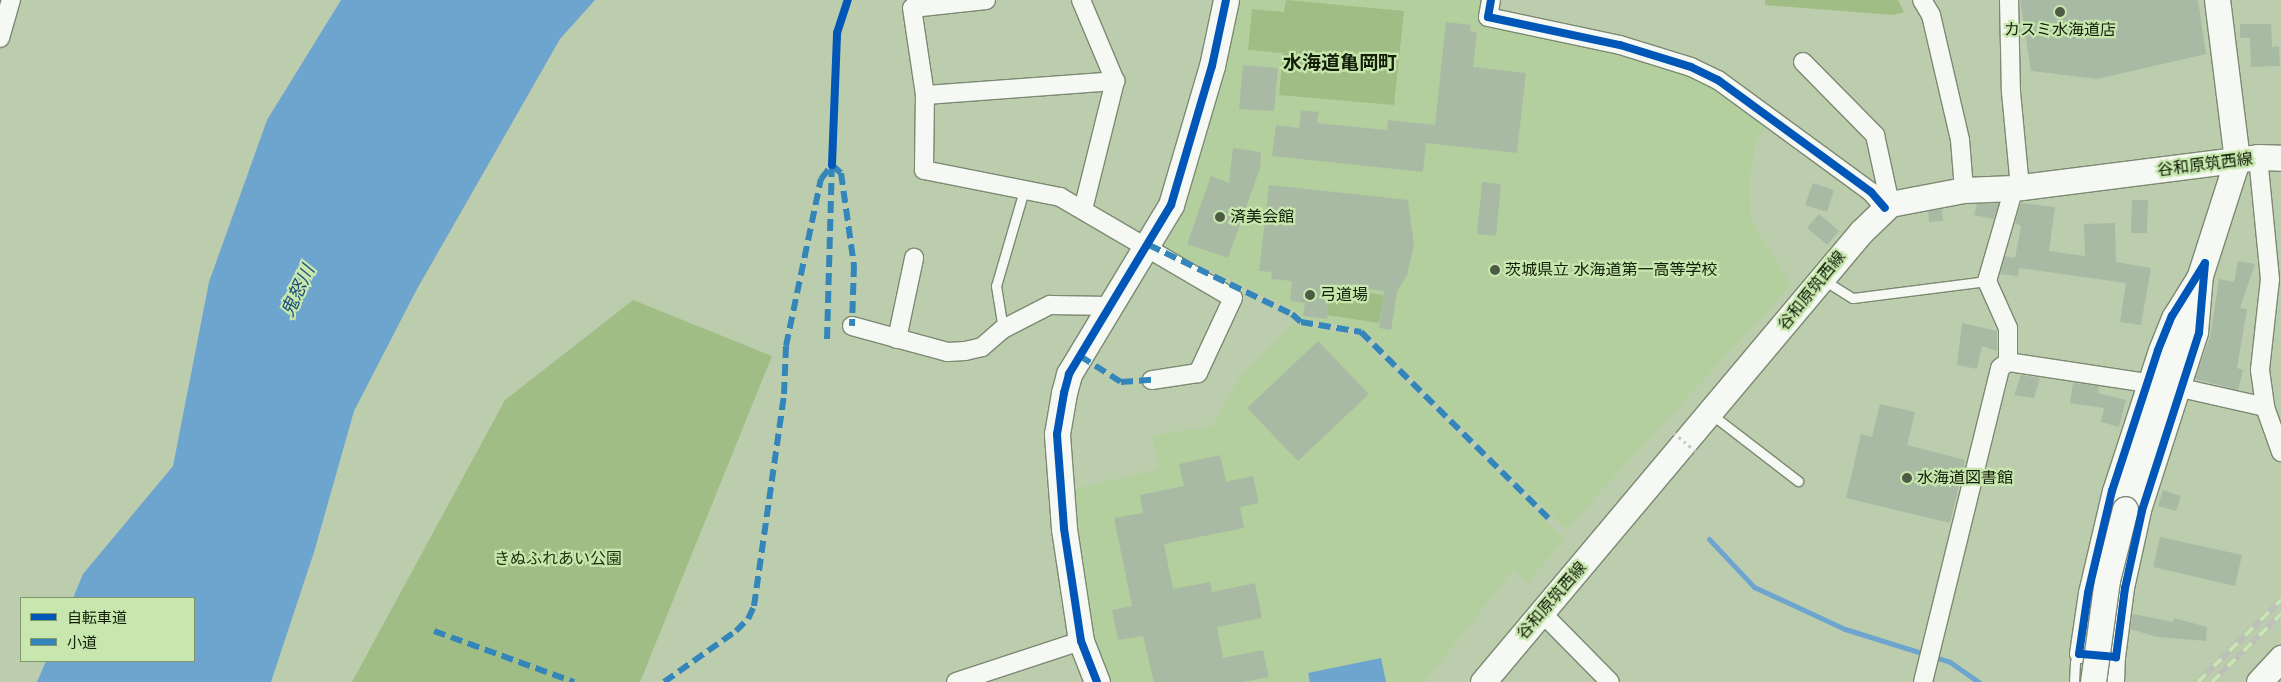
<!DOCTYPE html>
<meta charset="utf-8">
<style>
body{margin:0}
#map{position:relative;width:2281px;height:682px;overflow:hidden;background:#bccdae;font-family:Arial,"Noto Sans JP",sans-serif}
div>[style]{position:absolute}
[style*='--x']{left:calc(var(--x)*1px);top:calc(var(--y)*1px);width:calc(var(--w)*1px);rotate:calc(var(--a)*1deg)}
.built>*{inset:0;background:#b4cf9e}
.green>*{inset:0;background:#9fbd84}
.water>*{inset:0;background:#6ea5cf}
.stream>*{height:5px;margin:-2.5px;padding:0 2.5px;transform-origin:2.5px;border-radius:2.5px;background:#6ea5cf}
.building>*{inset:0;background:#a9baa4}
.path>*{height:3px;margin-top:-1.5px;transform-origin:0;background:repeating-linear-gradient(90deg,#c3c8be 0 2.5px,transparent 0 6.5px)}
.roads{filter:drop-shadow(1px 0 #7c8972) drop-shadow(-1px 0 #7c8972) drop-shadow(0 1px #7c8972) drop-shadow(0 -1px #7c8972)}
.lane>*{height:9px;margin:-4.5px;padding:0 4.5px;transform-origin:4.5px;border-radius:4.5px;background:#f5f8f3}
.street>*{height:18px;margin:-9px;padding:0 9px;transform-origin:9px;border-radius:9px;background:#f5f8f3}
.secondary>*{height:25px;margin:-12.5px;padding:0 12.5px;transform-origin:12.5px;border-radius:12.5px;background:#f5f8f3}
.rail>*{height:5.5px;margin-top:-2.75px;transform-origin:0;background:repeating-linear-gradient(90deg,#c8e7ae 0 11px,#bcc0b8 0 22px);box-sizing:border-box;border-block:1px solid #bcc0b8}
.path-bridge>*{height:3px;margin-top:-1.5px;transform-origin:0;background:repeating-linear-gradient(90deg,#c3c8be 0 2.5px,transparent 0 6.5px)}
.bridges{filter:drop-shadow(1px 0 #7c8972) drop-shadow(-1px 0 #7c8972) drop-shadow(0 1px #7c8972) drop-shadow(0 -1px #7c8972)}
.secondary-bridge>*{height:25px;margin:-12.5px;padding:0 12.5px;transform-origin:12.5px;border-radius:12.5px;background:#f5f8f3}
.quiet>*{height:6px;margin-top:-3px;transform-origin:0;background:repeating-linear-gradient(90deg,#3486ba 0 12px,transparent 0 18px)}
.cycleway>*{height:8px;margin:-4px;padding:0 4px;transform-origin:4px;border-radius:4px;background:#0057b8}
.dots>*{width:14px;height:14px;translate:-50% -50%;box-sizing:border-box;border:2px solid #c8e7ae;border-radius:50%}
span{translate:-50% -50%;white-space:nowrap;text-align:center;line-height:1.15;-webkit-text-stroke:4.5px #c8e7ae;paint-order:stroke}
.poi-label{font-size:16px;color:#131e09}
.left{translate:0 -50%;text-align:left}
.street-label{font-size:16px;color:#131e09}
.park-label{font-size:16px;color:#21330d}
.water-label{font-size:18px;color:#194b7b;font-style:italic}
.quarter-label{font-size:19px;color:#131e09;font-weight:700}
.legend{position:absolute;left:20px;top:597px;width:175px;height:65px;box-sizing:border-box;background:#c8e7ae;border:1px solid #80976c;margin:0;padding:6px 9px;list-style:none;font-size:15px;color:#131e09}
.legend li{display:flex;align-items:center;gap:10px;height:25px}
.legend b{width:25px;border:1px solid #80976c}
</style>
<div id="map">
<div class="built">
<div style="clip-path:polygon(1238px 0,1486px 0,1483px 23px,1594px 46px,1703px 78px,1767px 126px,1755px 144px,1749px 185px,1751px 220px,1791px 285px,1566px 529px,1362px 329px,1304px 319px,1294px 310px,1164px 248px,1178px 223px,1206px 142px)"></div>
<div style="clip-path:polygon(1292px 324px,1358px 336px,1565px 539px,1528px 582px,1513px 570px,1424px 682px,1109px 682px,1086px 608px,1070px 490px,1159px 469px,1152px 435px,1211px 427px,1240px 378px)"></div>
</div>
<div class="green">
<div style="clip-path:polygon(1286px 0,1404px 11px,1394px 105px,1279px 95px,1283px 53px,1248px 50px,1252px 9px,1284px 12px)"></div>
<div style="clip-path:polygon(1765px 0,1898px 0,1904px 12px,1894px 15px,1765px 5px)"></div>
<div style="clip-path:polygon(1330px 288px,1384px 295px,1379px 323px,1327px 315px)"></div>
<div style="clip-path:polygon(633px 300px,772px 356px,640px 682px,352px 682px,505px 400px)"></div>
</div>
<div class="water">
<div style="clip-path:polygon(341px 0,595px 0,560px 39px,417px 289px,354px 411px,315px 549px,271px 682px,37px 682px,46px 661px,194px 661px,194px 598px,73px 598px,83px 574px,173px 466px,209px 282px,267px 120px)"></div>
<div style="clip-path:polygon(1381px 658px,1386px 682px,1310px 682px,1308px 673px)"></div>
</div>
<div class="stream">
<div style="--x:1709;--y:539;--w:66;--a:46.8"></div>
<div style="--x:1754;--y:587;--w:100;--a:24.8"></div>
<div style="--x:1845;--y:629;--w:110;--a:17.4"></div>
<div style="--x:1950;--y:662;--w:35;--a:35"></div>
</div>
<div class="building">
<div style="clip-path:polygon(2020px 0,2198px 0,2206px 54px,2097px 79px,2031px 71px)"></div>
<div style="clip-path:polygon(1446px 22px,1471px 25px,1470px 31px,1477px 32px,1473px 67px,1526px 73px,1517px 153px,1426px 143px,1423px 172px,1272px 156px,1276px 125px,1299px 128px,1301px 110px,1319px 112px,1317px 123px,1387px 130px,1388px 120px,1435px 125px)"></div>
<div style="clip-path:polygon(2240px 24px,2271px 24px,2272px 47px,2279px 46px,2280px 66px,2251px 67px,2250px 38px,2240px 38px)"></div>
<div style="clip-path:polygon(1243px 65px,1278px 68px,1274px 111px,1239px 109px)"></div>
<div style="clip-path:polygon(1233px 148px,1261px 152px,1260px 168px,1228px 258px,1187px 244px,1211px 176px,1229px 183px)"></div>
<div style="clip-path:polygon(1482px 182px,1501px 184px,1496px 236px,1477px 234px)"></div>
<div style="clip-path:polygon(1813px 183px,1834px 190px,1827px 212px,1805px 205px)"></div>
<div style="clip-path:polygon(1269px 185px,1408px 200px,1414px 245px,1407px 275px,1397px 292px,1391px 330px,1379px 328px,1384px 291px,1331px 285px,1327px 319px,1303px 316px,1305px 303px,1290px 301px,1292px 281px,1271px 279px,1272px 272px,1259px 271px)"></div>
<div style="clip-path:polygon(2132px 200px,2148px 200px,2147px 233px,2131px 233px)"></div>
<div style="clip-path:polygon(1999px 203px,1994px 219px,1974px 215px,1977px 204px)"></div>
<div style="clip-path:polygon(2021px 203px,2055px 207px,2049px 251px,2085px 256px,2084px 224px,2115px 223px,2116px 262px,2151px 268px,2141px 325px,2120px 322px,2126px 283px,2019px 268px,2018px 276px,2000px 274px,2005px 256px,2015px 258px,2021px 226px,2015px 223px)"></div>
<div style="clip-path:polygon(1942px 209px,1943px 221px,1929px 222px,1928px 211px)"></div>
<div style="clip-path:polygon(1819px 214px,1839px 231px,1827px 245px,1807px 228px)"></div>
<div style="clip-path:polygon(2238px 261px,2255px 264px,2240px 308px,2247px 309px,2237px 368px,2243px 370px,2238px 390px,2195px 379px,2210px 337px,2219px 279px,2234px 282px)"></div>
<div style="clip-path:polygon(1962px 323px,1997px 331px,1997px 351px,1982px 346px,1977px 369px,1957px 365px)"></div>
<div style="clip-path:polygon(1318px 341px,1369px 394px,1298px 461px,1247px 408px)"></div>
<div style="clip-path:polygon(2021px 375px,2040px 378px,2034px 398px,2014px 395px)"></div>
<div style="clip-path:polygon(2073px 383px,2099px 386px,2098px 393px,2126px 400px,2119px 427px,2101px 422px,2104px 408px,2070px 403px)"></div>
<div style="clip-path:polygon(1880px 404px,1915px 412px,1907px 445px,1965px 460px,1950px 523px,1846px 498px,1861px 434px,1872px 437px)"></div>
<div style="clip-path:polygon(1220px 455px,1226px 482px,1253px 476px,1259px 503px,1240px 507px,1244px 528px,1164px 544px,1173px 589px,1210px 582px,1212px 592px,1255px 583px,1262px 618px,1217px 627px,1223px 658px,1263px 650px,1269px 677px,1243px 682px,1154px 682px,1143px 636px,1118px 640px,1112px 610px,1132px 606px,1114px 518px,1143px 513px,1140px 495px,1184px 486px,1179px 464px)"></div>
<div style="clip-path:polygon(2163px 490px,2181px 496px,2176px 511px,2158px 506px)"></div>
<div style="clip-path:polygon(2160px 537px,2242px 555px,2235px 586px,2153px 567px)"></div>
<div style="clip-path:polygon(2133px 614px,2173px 622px,2174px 618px,2207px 627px,2206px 641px,2157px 637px,2130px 629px)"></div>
</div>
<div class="path">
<div style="--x:1704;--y:451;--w:9;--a:27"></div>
<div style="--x:1712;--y:455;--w:8;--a:150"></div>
<div style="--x:1550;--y:520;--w:18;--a:45"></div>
</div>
<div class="roads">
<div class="lane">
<div style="--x:1822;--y:279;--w:36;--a:32"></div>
<div style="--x:1853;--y:298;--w:135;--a:-7.2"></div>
<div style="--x:1003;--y:329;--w:44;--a:-99.2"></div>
<div style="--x:996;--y:286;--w:100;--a:-73.7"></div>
<div style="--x:1711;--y:414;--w:110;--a:37.6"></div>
<div style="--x:2074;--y:682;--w:20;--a:-87"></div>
<div style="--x:2075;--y:662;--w:9;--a:-63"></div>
</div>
<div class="street">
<div style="--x:986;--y:0;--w:74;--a:173.8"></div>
<div style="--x:912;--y:8;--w:88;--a:81.5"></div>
<div style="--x:925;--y:95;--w:75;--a:90.8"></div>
<div style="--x:924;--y:170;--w:139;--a:11.2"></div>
<div style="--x:1060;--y:197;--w:200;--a:30.3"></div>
<div style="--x:1233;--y:298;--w:83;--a:115"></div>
<div style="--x:1198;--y:373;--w:47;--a:171.3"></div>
<div style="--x:1081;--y:0;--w:88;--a:67.2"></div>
<div style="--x:1115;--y:81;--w:132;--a:104"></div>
<div style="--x:1491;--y:0;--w:17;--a:100"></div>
<div style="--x:1488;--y:17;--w:135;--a:12"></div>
<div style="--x:1620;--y:45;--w:74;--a:17.2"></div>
<div style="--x:1691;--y:67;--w:30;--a:26"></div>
<div style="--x:1718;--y:80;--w:190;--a:36.2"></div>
<div style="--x:1871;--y:192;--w:21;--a:49"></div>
<div style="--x:1922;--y:0;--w:17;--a:59"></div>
<div style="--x:1931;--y:15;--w:128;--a:76.9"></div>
<div style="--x:1960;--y:140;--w:50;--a:85.4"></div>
<div style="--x:2009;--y:0;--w:92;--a:88.8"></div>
<div style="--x:2011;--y:92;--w:95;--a:84.6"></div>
<div style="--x:0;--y:38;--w:40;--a:-74"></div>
<div style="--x:1803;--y:62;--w:103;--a:45.4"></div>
<div style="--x:1875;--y:135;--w:71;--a:77.7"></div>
<div style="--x:925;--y:95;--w:191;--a:-4.2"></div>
<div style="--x:2258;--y:157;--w:123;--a:84.4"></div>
<div style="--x:2270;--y:279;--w:92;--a:96.3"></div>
<div style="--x:2260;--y:370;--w:37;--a:82"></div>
<div style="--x:2265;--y:407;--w:48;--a:70.4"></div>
<div style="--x:2205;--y:263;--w:70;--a:94.9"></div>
<div style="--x:2199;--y:333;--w:187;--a:107.8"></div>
<div style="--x:2142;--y:511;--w:79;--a:102.4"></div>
<div style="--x:2125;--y:588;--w:70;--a:97.4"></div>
<div style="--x:2116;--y:657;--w:37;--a:-175"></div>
<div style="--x:2079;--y:654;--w:62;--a:-81.6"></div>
<div style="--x:2088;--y:593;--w:105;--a:-76.8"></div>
<div style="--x:2112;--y:491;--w:148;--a:-71.9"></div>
<div style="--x:2158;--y:350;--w:37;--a:-68"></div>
<div style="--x:2172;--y:316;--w:62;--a:-58.1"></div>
<div style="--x:852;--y:326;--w:99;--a:15.2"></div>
<div style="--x:948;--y:352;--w:17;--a:-3"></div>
<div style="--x:965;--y:351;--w:17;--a:-13"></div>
<div style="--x:982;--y:347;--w:28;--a:-41"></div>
<div style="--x:1003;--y:329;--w:53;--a:-27.1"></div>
<div style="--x:1050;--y:305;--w:59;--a:1"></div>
<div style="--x:897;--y:339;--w:83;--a:-78.1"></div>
<div style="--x:2008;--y:362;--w:34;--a:-90"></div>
<div style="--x:2008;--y:328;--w:51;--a:-114.1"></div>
<div style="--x:1987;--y:281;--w:97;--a:-73.8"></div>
<div style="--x:2181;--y:388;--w:86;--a:12.7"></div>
<div style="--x:1541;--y:612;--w:98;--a:45.4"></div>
<div style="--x:956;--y:682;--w:132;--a:-18.2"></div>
<div style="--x:1923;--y:682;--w:323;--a:-76.2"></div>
<div style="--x:2000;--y:368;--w:10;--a:-37"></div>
<div style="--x:2008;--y:362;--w:141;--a:8.6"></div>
<div style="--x:2115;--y:682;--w:25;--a:-88"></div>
</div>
<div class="secondary">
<div style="--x:2125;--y:509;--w:367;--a:-72.2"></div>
<div style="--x:2237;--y:160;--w:161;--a:-97.1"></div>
<div style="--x:1097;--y:682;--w:44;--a:-111.3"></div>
<div style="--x:1081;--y:641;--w:114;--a:-98.6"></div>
<div style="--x:1064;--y:528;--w:94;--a:-94.3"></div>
<div style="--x:1057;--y:434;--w:42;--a:-80.3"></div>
<div style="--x:1064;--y:393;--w:20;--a:-75"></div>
<div style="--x:1069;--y:374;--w:197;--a:-58.9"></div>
<div style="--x:1171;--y:205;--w:145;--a:-73.6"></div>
<div style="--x:1212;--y:66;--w:67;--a:-78"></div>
<div style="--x:1483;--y:682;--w:588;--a:-49.97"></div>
<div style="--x:1861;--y:232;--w:40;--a:-44"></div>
<div style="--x:1890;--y:204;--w:75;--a:-10.7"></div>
<div style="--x:1964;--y:190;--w:50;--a:-2.3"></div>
<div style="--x:2014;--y:188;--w:246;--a:-7.2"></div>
<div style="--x:2258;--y:157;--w:23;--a:2"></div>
<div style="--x:2259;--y:682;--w:33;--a:-47"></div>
</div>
</div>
<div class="rail">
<div style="--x:2198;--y:682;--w:117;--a:-44.7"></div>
<div style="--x:2212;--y:682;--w:97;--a:-44.6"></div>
</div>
<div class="path-bridge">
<div style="--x:1674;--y:433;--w:40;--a:40"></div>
</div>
<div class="bridges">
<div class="secondary-bridge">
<div style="--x:2093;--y:682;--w:103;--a:-82.2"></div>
<div style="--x:2107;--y:580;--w:73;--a:-75.8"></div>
</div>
</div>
<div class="quiet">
<div style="--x:832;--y:165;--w:12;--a:42"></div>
<div style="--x:841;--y:173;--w:93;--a:82"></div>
<div style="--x:854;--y:265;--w:61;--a:91.9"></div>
<div style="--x:1149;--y:245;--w:159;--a:25.8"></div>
<div style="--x:1292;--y:314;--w:12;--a:42"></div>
<div style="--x:1301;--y:322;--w:61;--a:9.5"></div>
<div style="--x:1361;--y:332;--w:267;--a:44.8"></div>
<div style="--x:827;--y:339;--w:174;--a:-88.4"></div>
<div style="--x:1080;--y:356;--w:49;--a:32.4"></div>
<div style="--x:1121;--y:382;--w:31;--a:-4"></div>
<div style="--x:434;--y:631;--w:149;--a:20"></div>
<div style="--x:664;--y:682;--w:88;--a:-35.3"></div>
<div style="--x:736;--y:631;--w:17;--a:-45"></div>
<div style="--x:748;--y:619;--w:14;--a:-65"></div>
<div style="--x:754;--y:606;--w:214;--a:-81.9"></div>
<div style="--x:784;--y:394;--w:48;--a:-87.6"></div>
<div style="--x:786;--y:346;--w:171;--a:-78.2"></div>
<div style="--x:821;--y:179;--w:18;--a:-52"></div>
</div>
<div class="cycleway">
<div style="--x:1491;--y:0;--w:17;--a:100"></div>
<div style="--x:1488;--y:17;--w:135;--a:12"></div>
<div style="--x:1620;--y:45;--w:74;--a:17.2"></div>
<div style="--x:1691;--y:67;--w:30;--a:26"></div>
<div style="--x:1718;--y:80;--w:190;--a:36.2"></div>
<div style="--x:1871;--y:192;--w:21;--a:49"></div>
<div style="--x:832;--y:165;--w:132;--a:-87.8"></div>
<div style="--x:837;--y:33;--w:35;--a:-72"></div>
<div style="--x:2205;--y:263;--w:70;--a:94.9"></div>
<div style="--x:2199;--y:333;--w:187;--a:107.8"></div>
<div style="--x:2142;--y:511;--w:79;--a:102.4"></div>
<div style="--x:2125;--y:588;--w:70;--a:97.4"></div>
<div style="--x:2116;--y:657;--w:37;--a:-175"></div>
<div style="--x:2079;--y:654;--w:62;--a:-81.6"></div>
<div style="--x:2088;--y:593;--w:105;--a:-76.8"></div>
<div style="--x:2112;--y:491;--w:148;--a:-71.9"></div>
<div style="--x:2158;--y:350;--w:37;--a:-68"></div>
<div style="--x:2172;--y:316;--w:62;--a:-58.1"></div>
<div style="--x:1097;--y:682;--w:44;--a:-111.3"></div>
<div style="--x:1081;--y:641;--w:114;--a:-98.6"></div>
<div style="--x:1064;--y:528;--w:94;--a:-94.3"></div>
<div style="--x:1057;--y:434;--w:42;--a:-80.3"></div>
<div style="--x:1064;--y:393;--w:20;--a:-75"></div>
<div style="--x:1069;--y:374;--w:197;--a:-58.9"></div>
<div style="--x:1171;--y:205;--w:145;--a:-73.6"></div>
<div style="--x:1212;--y:66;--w:67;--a:-78"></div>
</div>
<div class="dots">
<div style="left:2060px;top:12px;background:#4e5b43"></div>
<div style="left:1220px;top:217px;background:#4e5b43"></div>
<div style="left:1495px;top:270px;background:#4e5b43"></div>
<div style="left:1310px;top:295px;background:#4e5b43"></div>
<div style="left:1907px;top:478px;background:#4e5b43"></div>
</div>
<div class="poi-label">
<span style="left:2060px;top:30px">カスミ水海道店</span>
<span class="left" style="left:1230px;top:217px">済美会館</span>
<span class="left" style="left:1505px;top:270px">茨城県立 水海道第一高等学校</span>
<span class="left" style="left:1320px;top:295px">弓道場</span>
<span class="left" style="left:1917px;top:478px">水海道図書館</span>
</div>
<div class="street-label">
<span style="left:2205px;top:165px;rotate:-7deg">谷和原筑西線</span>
<span style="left:1812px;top:291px;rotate:-51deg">谷和原筑西線</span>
<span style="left:1552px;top:601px;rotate:-49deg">谷和原筑西線</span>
</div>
<div class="park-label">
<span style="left:558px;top:559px">きぬふれあい公園</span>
</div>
<div class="water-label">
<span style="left:298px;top:291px;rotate:-65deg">鬼怒川</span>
</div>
<div class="quarter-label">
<span style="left:1340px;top:63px">水海道亀岡町</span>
</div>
<ul class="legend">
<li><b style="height:6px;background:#0057b8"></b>自転車道</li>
<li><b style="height:6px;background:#3486ba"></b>小道</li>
</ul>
</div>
